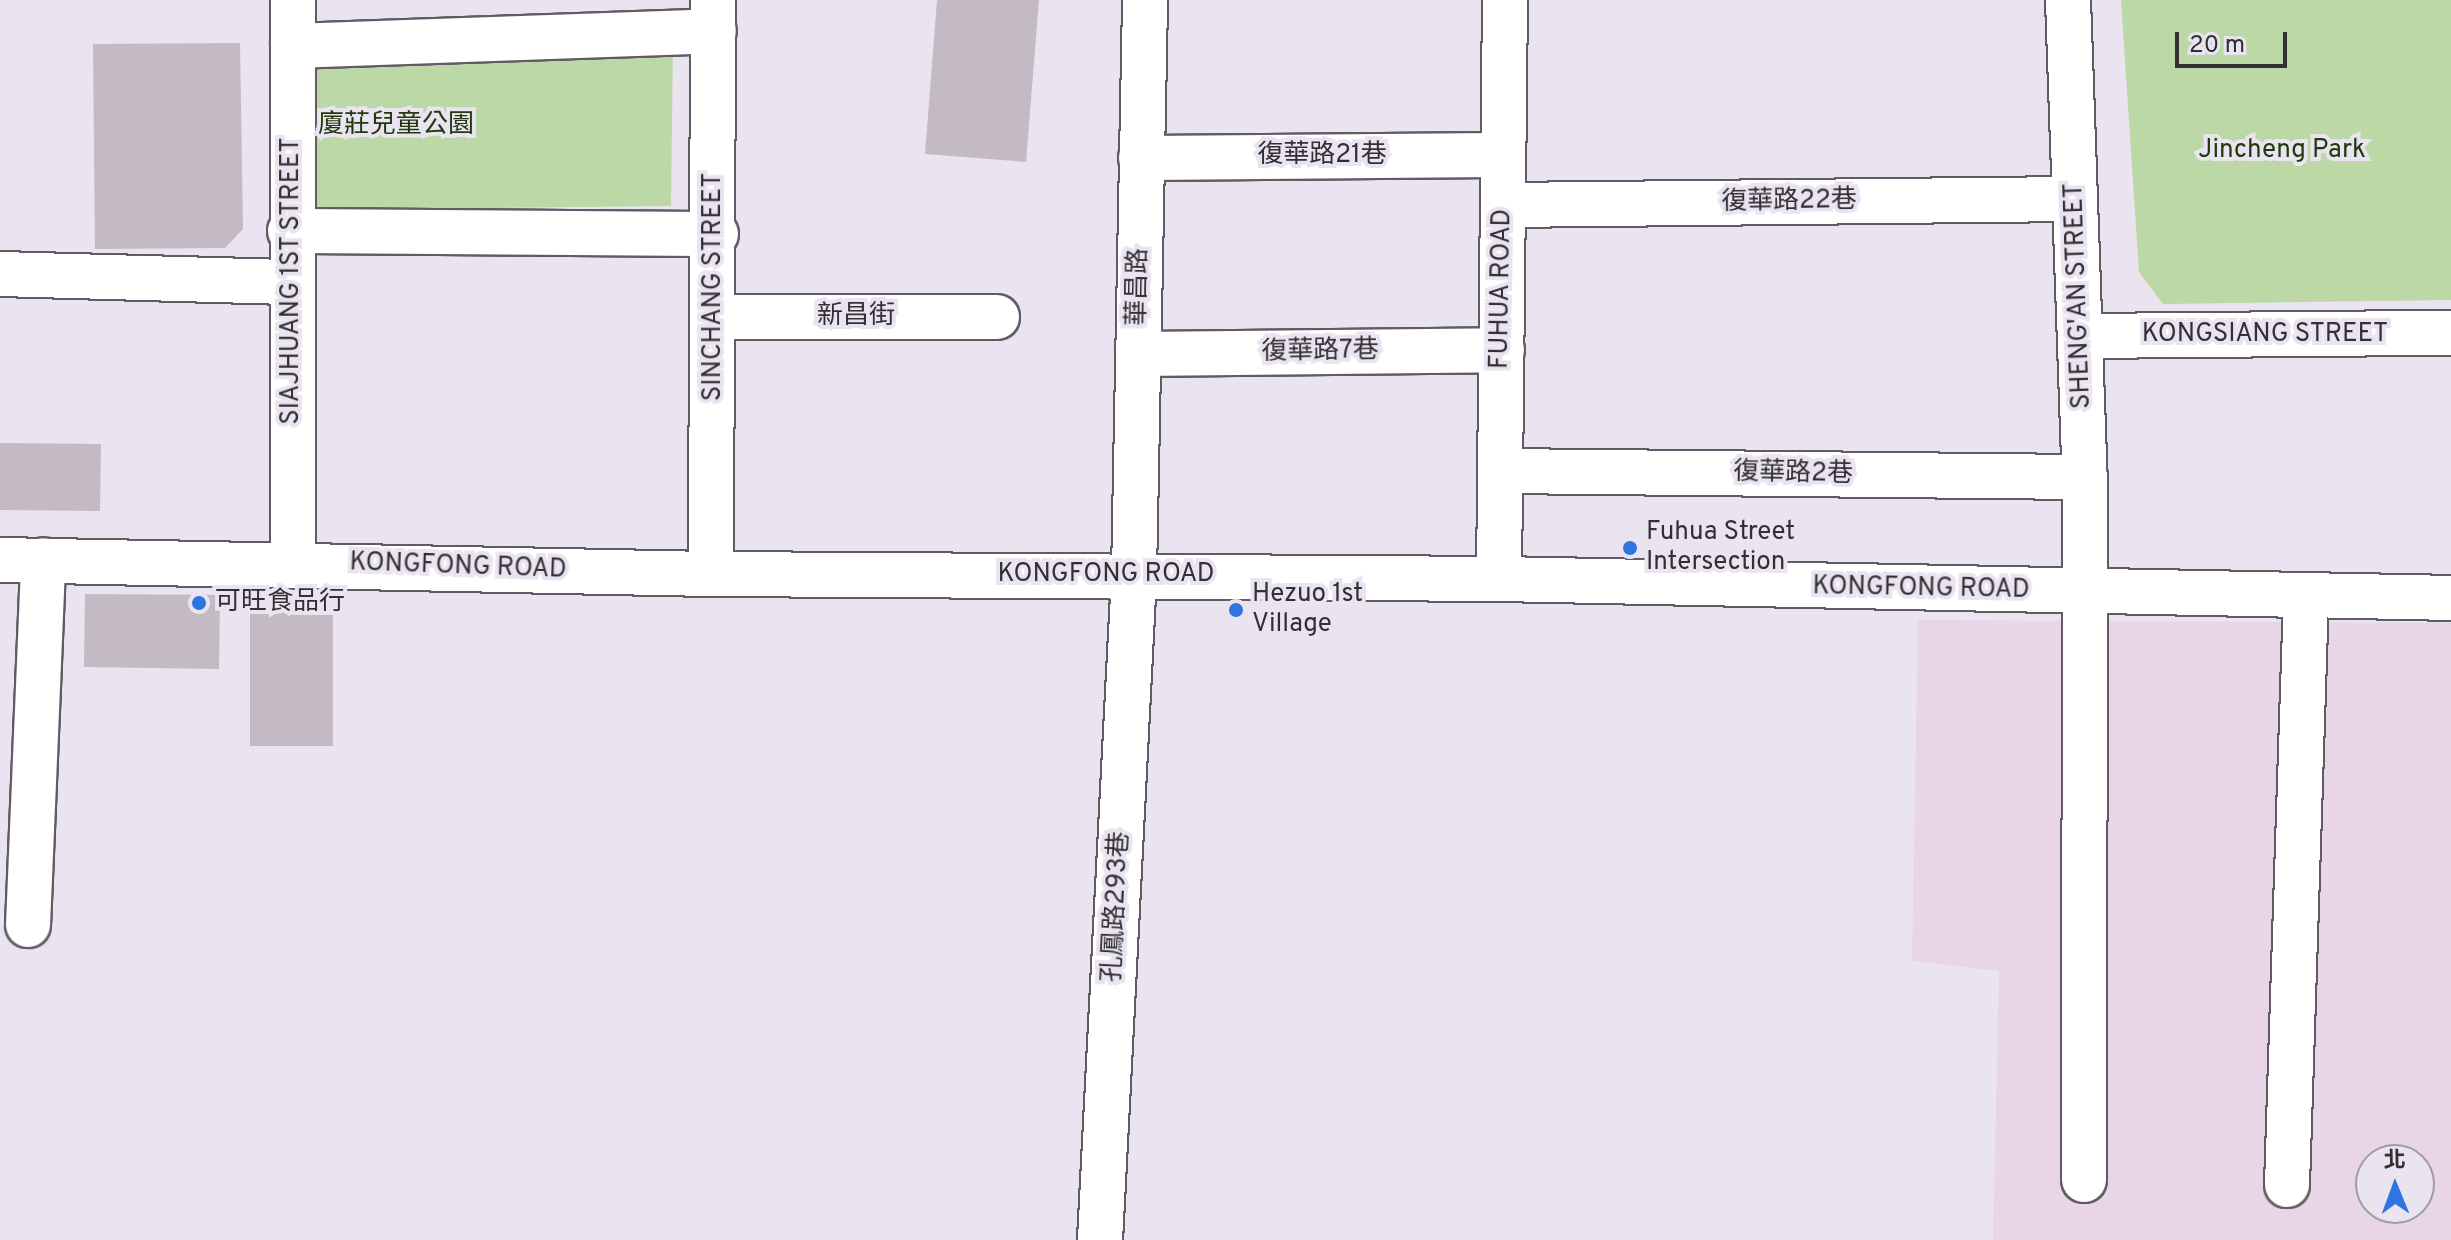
<!DOCTYPE html>
<meta charset="utf-8">
<style>
body{margin:0}
#map{position:relative;width:2451px;height:1240px;overflow:hidden;background:#e9e4ef;font-family:Overpass,"Noto Sans TC",sans-serif}
div>[style]{position:absolute}
[style*='--x']{left:calc(var(--x)*1px);top:calc(var(--y)*1px);width:calc(var(--w)*1px);rotate:calc(var(--a)*1deg)}
.industrial>*{inset:0;background:#e8d6e6}
.green>*{inset:0;background:#bbd8a6}
.building>*{inset:0;background:#c4bac3}
.roads{filter:drop-shadow(2px 0 #605b65) drop-shadow(-2px 0 #605b65) drop-shadow(0 2px #605b65) drop-shadow(0 -2px #605b65)}
.minor>*{height:44px;margin:-22px;padding:0 22px;transform-origin:22px;border-radius:22px;background:#fff}
.dots>*{width:22px;height:22px;translate:-50% -50%;box-sizing:border-box;border:4px solid #e9e4ef;border-radius:50%}
span{translate:-50% -50%;white-space:nowrap;text-align:center;line-height:1.15;-webkit-text-stroke:8px #e9e4ef;paint-order:stroke}
.park-label{font-size:26px;color:#223a0b}
.street-label{font-size:26px;color:#323034}
.poi-label{font-size:26px;color:#323034}
.left{translate:0 -50%;text-align:left}
.north{position:absolute;left:2355px;top:1144px;width:80px;height:80px;box-sizing:border-box;background:#e9e4ef;border:2px solid #a09ca4;border-radius:50%;rotate:359deg;font-size:22px;font-weight:700;line-height:32px;text-align:center;color:#323034}
.north::after{content:'';display:block;margin:auto;width:28px;height:36px;background:#2f75e1;clip-path:polygon(50% 0,100% 100%,50% 72%,0 100%)}
.scale{position:absolute;left:2175px;top:32px;width:112px;height:36px;box-sizing:border-box;border:4px solid #323034;border-top:0;padding-left:10px;font-size:24px;line-height:28px;white-space:nowrap;color:#323034;-webkit-text-stroke:6px #e9e4ef;paint-order:stroke}
</style>
<div id="map">
<div class="industrial">
<div style="clip-path:polygon(evenodd,1918px 620px,2451px 623px,2451px 1240px,1993px 1240px,1999px 971px,1912px 961px,1918px 620px,2371px 1160px,2419px 1160px,2419px 1208px,2371px 1208px,2371px 1160px)"></div>
</div>
<div class="green">
<div style="clip-path:polygon(2121px 0,2451px 0,2451px 300px,2163px 304px,2139px 272px)"></div>
<div style="clip-path:polygon(673px 39px,671px 206px,302px 210px,303px 45px)"></div>
</div>
<div class="building">
<div style="clip-path:polygon(937px 0,1039px 0,1026px 162px,925px 154px)"></div>
<div style="clip-path:polygon(240px 43px,243px 229px,225px 248px,95px 249px,93px 44px)"></div>
<div style="clip-path:polygon(0 443px,101px 444px,100px 511px,0 510px)"></div>
<div style="clip-path:polygon(85px 594px,220px 595px,219px 669px,84px 667px)"></div>
<div style="clip-path:polygon(250px 607px,333px 607px,333px 746px,250px 746px)"></div>
</div>
<div class="roads">
<div class="minor">
<div style="--x:293;--y:0;--w:562;--a:90"></div>
<div style="--x:2068;--y:0;--w:477;--a:88"></div>
<div style="--x:2085;--y:477;--w:703;--a:90.08"></div>
<div style="--x:293;--y:46;--w:421;--a:-2"></div>
<div style="--x:1141;--y:158;--w:362;--a:-0.5"></div>
<div style="--x:1503;--y:205;--w:572;--a:-0.6"></div>
<div style="--x:290;--y:231;--w:426;--a:0.4"></div>
<div style="--x:0;--y:274;--w:290;--a:1.6"></div>
<div style="--x:715;--y:317;--w:282;--a:0"></div>
<div style="--x:2080;--y:336;--w:371;--a:-0.5"></div>
<div style="--x:1138;--y:354;--w:364;--a:-0.6"></div>
<div style="--x:1500;--y:471;--w:585;--a:0.59"></div>
<div style="--x:0;--y:560;--w:711;--a:1.13"></div>
<div style="--x:711;--y:574;--w:788;--a:0.36"></div>
<div style="--x:1499;--y:579;--w:952;--a:1.14"></div>
<div style="--x:711;--y:574;--w:574;--a:-89.8"></div>
<div style="--x:1499;--y:579;--w:579;--a:-89.41"></div>
<div style="--x:28;--y:925;--w:365;--a:-87.6"></div>
<div style="--x:2287;--y:1185;--w:589;--a:-88.15"></div>
<div style="--x:1100;--y:1240;--w:666;--a:-87.07"></div>
<div style="--x:1134;--y:575;--w:575;--a:-88.9"></div>
</div>
</div>
<div class="dots">
<div style="left:1630px;top:548px;background:#2f75e1"></div>
<div style="left:199px;top:603px;background:#2f75e1"></div>
<div style="left:1236px;top:610px;background:#2f75e1"></div>
</div>
<div class="park-label">
<span style="left:396px;top:126px">廈莊兒童公園</span>
<span style="left:2282px;top:151px">Jincheng Park</span>
</div>
<div class="street-label">
<span style="left:1322px;top:156px">復華路21巷</span>
<span style="left:1789px;top:202px;rotate:-1deg">復華路22巷</span>
<span style="left:292px;top:281px;rotate:-90deg">SIAJHUANG 1ST STREET</span>
<span style="left:714px;top:287px;rotate:-90deg">SINCHANG STREET</span>
<span style="left:1139px;top:287px;rotate:-89deg">華昌路</span>
<span style="left:1502px;top:289px;rotate:-89deg">FUHUA ROAD</span>
<span style="left:2079px;top:296px;rotate:-92deg">SHENG'AN STREET</span>
<span style="left:856px;top:317px">新昌街</span>
<span style="left:2265px;top:335px">KONGSIANG STREET</span>
<span style="left:1320px;top:352px;rotate:-1deg">復華路7巷</span>
<span style="left:1793px;top:474px;rotate:1deg">復華路2巷</span>
<span style="left:458px;top:567px;rotate:2deg">KONGFONG ROAD</span>
<span style="left:1106px;top:575px">KONGFONG ROAD</span>
<span style="left:1921px;top:589px;rotate:1deg">KONGFONG ROAD</span>
<span style="left:1117px;top:907px;rotate:-87deg">孔鳳路293巷</span>
</div>
<div class="poi-label">
<span class="left" style="left:1646px;top:548px">Fuhua Street<br>Intersection</span>
<span class="left" style="left:1252px;top:610px">Hezuo 1st<br>Village</span>
<span class="left" style="left:215px;top:603px">可旺食品行</span>
</div>
<div class="north">北</div>
<div class="scale">20 m</div>
</div>
